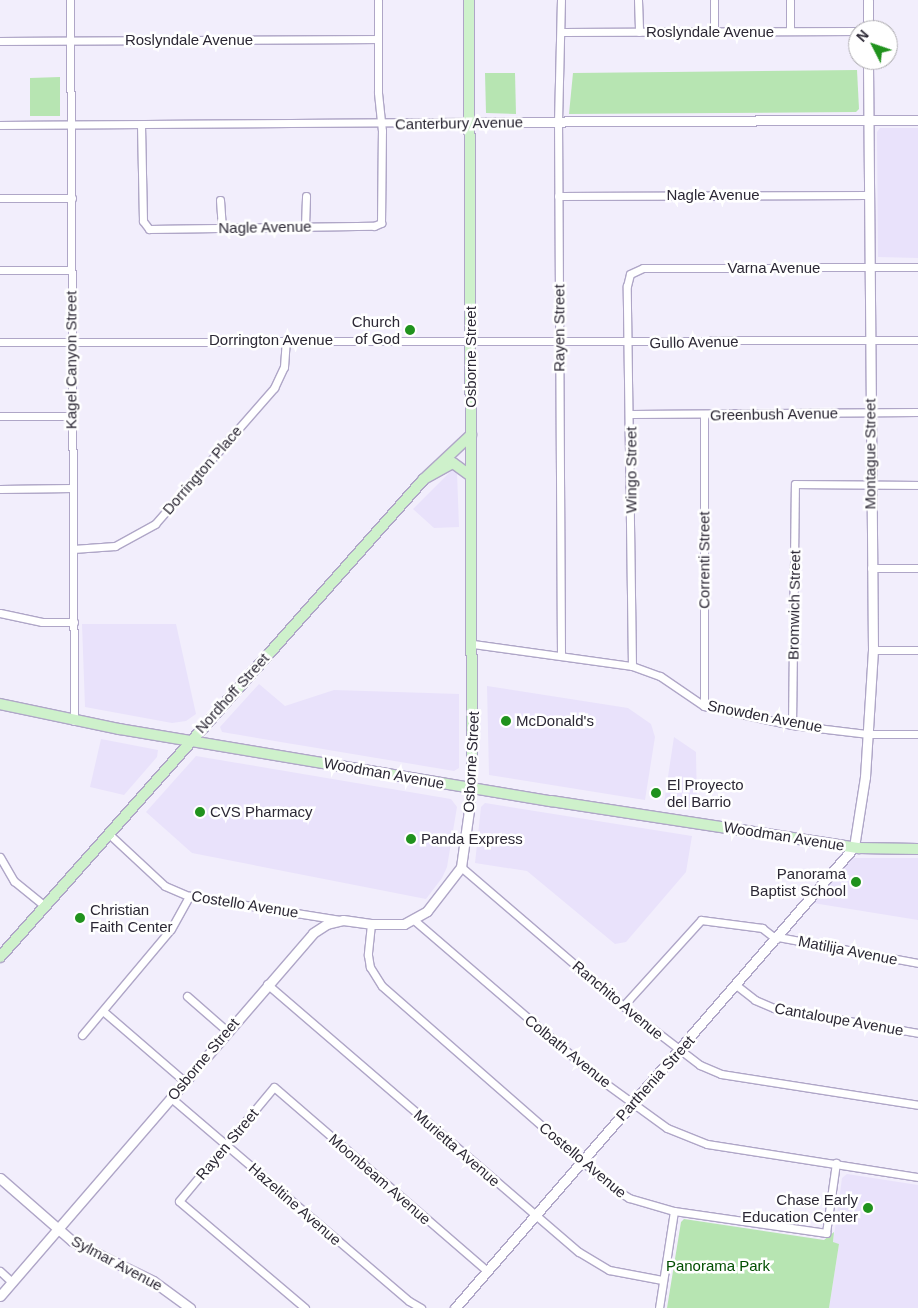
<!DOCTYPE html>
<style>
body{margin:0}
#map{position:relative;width:918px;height:1308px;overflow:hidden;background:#f2eefc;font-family:Arial,sans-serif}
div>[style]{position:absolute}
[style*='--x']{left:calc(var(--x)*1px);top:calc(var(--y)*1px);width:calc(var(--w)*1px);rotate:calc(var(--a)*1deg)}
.built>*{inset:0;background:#e9e2fb}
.green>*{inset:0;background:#b7e5b2}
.roads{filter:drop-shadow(1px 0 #afa6c7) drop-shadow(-1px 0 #afa6c7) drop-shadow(0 1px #afa6c7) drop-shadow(0 -1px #afa6c7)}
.street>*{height:7px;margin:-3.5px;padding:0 3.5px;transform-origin:3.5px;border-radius:3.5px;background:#fff}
.secondary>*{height:9px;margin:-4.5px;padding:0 4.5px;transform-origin:4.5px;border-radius:4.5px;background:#fff}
.primary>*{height:10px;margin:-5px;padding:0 5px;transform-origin:5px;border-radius:5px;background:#cef1cb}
.dots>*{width:14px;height:14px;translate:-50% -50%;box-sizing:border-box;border:2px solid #fff;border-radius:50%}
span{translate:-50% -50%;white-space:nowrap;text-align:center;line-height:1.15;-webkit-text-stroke:5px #fff;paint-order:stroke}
.street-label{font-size:15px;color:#2c2835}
.poi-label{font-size:15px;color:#2c2835}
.right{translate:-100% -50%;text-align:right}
.left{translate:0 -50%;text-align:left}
.park-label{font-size:15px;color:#004e00}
.north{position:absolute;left:848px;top:20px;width:50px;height:50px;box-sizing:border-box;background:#fff;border:1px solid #aba9ae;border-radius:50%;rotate:311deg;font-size:14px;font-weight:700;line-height:20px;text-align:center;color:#2c2835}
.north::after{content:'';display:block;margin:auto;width:18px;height:22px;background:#20921d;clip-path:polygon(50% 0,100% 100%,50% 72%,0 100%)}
</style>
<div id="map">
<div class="built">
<div style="clip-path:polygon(880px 128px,918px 128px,918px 258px,878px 257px,877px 132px)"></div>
<div style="clip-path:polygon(453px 469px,457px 472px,459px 527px,434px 528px,413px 509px)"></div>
<div style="clip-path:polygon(82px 624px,176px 624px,196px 714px,186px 721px,172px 723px,85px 707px)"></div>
<div style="clip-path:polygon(259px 684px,285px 706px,334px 690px,459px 694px,459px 768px,454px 771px,222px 732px,220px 727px)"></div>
<div style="clip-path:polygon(487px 686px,628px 708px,651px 724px,655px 737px,645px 800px,489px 775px)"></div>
<div style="clip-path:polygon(674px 737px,696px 752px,697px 809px,664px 803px)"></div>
<div style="clip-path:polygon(101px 739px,158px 750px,157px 757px,124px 795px,90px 787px)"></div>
<div style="clip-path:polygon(196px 756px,451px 799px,457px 807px,447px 867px,442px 878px,426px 899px,192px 853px,146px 812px)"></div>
<div style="clip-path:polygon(485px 803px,692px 836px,686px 872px,626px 942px,615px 944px,527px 871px,475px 863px,481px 807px)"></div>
<div style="clip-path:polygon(851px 858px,918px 858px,918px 920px,813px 903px)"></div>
<div style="clip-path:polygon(847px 1174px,918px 1185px,918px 1308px,829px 1308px,839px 1244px,833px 1243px,842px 1178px)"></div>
</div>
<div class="green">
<div style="clip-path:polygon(857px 70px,859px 109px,856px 112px,569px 114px,573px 73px)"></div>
<div style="clip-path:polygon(485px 73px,515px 73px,516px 114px,486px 113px)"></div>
<div style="clip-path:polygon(60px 77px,60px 116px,30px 116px,30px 78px)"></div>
<div style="clip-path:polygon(684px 1219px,824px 1240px,834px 1232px,833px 1242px,839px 1244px,829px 1308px,667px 1308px,681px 1222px)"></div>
</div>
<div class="roads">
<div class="street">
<div style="--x:70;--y:0;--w:721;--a:89.68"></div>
<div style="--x:638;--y:0;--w:32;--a:88"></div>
<div style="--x:714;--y:0;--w:32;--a:90"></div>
<div style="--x:790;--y:0;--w:31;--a:90"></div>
<div style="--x:561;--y:32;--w:297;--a:-0.2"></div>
<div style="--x:0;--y:41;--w:378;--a:-0.3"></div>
<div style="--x:0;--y:125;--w:470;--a:-0.4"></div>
<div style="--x:141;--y:125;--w:96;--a:88.8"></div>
<div style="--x:143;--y:221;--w:10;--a:53"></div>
<div style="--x:149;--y:229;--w:225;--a:-0.8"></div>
<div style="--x:374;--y:226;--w:8;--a:-23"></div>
<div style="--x:381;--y:223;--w:92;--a:-89.4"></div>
<div style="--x:382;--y:131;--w:39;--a:-96"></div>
<div style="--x:378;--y:92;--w:92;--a:-90"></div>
<div style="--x:558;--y:196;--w:311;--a:-0.2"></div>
<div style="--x:0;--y:198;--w:72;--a:0"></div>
<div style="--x:220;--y:200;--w:27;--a:86"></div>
<div style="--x:305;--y:226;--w:30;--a:-88"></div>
<div style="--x:0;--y:270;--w:70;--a:0"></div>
<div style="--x:0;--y:342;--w:918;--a:-0.12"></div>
<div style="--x:631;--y:414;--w:287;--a:-0.4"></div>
<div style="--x:0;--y:416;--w:71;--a:0"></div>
<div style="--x:0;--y:489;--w:72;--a:-0.8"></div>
<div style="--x:73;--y:549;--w:42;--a:-4.1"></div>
<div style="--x:115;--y:546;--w:46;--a:-28.8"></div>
<div style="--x:155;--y:524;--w:181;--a:-48.8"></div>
<div style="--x:274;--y:388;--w:23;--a:-65"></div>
<div style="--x:284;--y:367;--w:27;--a:-86"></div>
<div style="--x:871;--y:568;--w:47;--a:0"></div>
<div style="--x:0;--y:613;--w:43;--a:12.1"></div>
<div style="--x:42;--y:622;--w:32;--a:0"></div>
<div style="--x:473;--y:644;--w:161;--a:7.9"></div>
<div style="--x:632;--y:666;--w:30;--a:20"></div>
<div style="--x:660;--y:676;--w:53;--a:34.3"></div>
<div style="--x:704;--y:706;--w:90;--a:12.2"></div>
<div style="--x:792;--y:725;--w:77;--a:6.8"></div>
<div style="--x:868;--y:734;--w:50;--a:0"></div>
<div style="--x:873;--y:650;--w:45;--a:0"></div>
<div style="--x:561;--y:655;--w:533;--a:-90.32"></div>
<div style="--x:558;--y:122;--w:122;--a:-88.6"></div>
<div style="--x:632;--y:666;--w:380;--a:-90.8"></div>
<div style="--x:627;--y:286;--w:12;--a:-76"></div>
<div style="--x:630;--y:274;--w:14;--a:-25"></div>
<div style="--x:643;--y:268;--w:275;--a:-0.2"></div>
<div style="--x:704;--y:706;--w:291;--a:-90"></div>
<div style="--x:792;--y:725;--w:241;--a:-89.3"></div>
<div style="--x:795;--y:484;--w:123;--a:0.5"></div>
<div style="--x:469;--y:810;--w:22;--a:-82"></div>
<div style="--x:109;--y:834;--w:76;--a:42.9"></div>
<div style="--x:165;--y:886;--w:26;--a:23"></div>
<div style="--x:189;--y:896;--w:153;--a:9"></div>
<div style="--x:0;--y:857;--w:28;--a:60"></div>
<div style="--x:14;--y:881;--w:40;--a:39"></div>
<div style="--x:461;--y:867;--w:213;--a:40.6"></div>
<div style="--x:623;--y:1006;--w:97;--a:37.5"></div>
<div style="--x:700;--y:1065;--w:23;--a:23"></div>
<div style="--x:721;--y:1074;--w:199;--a:8.9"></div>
<div style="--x:414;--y:920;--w:238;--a:40.7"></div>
<div style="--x:594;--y:1075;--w:90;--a:36"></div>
<div style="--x:667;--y:1128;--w:43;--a:21.8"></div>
<div style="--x:707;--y:1144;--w:214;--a:8.9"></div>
<div style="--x:371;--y:924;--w:31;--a:96"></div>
<div style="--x:368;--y:955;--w:12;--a:81"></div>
<div style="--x:370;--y:967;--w:22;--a:58"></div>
<div style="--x:382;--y:986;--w:307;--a:41.2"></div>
<div style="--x:613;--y:1188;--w:19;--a:32"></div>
<div style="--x:629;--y:1198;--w:47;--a:16.1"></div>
<div style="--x:674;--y:1211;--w:154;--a:8.2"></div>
<div style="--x:826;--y:1233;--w:71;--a:-81.9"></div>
<div style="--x:778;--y:937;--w:142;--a:10.5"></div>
<div style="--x:267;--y:984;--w:411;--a:40.7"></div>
<div style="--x:579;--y:1252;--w:35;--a:31"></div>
<div style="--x:609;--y:1270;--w:54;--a:10.7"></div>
<div style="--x:736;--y:985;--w:24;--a:38"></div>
<div style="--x:755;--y:1000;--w:21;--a:23"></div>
<div style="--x:774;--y:1008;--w:146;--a:9.8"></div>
<div style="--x:187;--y:996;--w:53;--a:41.2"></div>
<div style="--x:623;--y:1006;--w:116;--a:-47.8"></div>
<div style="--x:701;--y:920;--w:62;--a:7.5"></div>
<div style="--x:762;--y:928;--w:18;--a:38"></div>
<div style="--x:103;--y:1011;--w:107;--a:40.8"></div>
<div style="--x:82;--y:1035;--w:138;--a:-50"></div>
<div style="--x:171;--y:929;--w:38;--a:-61"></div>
<div style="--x:170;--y:1097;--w:314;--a:40.5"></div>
<div style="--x:409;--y:1301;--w:14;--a:30"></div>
<div style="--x:0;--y:1271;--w:16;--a:43"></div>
<div style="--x:305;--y:1308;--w:165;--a:-139.7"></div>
<div style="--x:179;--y:1201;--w:148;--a:-50.2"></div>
<div style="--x:274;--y:1087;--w:281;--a:40.8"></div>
<div style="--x:659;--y:1308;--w:98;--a:-81.2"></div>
</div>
<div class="secondary">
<div style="--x:868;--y:0;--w:30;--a:90"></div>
<div style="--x:470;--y:122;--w:448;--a:-0.3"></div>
<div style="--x:0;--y:1178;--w:96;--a:41.2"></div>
<div style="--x:72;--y:1241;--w:90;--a:26.3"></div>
<div style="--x:153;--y:1281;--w:46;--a:36.1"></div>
<div style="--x:0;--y:1296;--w:479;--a:-49.2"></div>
<div style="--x:313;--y:933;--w:17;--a:-33"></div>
<div style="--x:327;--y:924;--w:16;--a:-14"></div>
<div style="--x:343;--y:920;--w:28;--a:8"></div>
<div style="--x:371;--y:924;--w:33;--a:0"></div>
<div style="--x:404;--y:924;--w:26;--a:-29"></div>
<div style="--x:427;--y:911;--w:56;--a:-52.3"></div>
<div style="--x:461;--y:867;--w:58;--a:-82"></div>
<div style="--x:455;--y:1308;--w:610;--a:-49.12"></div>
<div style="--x:854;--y:847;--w:71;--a:-81.1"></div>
<div style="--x:865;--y:777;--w:127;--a:-86.4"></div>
<div style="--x:873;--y:650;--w:590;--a:-90.49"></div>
</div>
<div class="primary">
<div style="--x:469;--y:0;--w:788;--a:89.78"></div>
<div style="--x:424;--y:479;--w:33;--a:-29"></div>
<div style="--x:453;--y:463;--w:22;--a:36"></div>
<div style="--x:0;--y:704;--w:122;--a:11.9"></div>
<div style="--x:119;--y:729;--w:438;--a:9.5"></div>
<div style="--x:551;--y:801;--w:312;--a:8.7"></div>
<div style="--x:859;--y:848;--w:59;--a:1"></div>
<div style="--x:0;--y:957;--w:638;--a:-48.43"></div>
<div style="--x:423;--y:480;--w:66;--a:-43.2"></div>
</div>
</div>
<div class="dots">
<div style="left:410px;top:330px;background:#20921d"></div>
<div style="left:506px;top:721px;background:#20921d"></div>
<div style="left:656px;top:793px;background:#20921d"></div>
<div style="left:200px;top:812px;background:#20921d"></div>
<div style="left:411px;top:839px;background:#20921d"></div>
<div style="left:856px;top:882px;background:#20921d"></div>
<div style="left:80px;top:918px;background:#20921d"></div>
<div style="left:868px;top:1208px;background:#20921d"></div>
</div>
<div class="street-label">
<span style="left:710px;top:32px">Roslyndale Avenue</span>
<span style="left:189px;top:40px">Roslyndale Avenue</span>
<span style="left:459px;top:123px;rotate:-1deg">Canterbury Avenue</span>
<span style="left:713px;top:195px">Nagle Avenue</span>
<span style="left:265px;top:227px;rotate:-1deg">Nagle Avenue</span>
<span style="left:774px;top:268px">Varna Avenue</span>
<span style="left:559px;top:328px;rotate:-90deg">Rayen Street</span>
<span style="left:271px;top:340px">Dorrington Avenue</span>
<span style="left:694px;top:342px;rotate:-1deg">Gullo Avenue</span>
<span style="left:471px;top:357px;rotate:-90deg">Osborne Street</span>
<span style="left:71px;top:360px;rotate:-90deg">Kagel Canyon Street</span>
<span style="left:774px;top:414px;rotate:-1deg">Greenbush Avenue</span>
<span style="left:870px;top:454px;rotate:-90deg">Montague Street</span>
<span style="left:202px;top:470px;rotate:-49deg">Dorrington Place</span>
<span style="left:631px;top:470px;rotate:-90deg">Wingo Street</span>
<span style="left:704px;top:560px;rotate:-90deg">Correnti Street</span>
<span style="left:794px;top:605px;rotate:-89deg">Bromwich Street</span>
<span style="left:232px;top:693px;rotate:-48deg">Nordhoff Street</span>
<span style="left:765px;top:716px;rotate:11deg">Snowden Avenue</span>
<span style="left:471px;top:762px;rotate:-87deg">Osborne Street</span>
<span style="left:384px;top:773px;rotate:10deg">Woodman Avenue</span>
<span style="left:784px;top:836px;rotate:9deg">Woodman Avenue</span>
<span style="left:245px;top:904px;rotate:9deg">Costello Avenue</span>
<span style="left:848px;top:950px;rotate:11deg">Matilija Avenue</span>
<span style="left:618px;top:1000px;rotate:40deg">Ranchito Avenue</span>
<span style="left:839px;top:1019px;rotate:10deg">Cantaloupe Avenue</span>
<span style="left:568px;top:1051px;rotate:39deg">Colbath Avenue</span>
<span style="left:203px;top:1059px;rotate:-50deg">Osborne Street</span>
<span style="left:655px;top:1078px;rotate:-48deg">Parthenia Street</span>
<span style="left:227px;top:1144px;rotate:-50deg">Rayen Street</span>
<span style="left:457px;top:1148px;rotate:41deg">Murietta Avenue</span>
<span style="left:583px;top:1160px;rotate:40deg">Costello Avenue</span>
<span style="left:380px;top:1179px;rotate:41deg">Moonbeam Avenue</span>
<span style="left:295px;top:1204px;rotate:41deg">Hazeltine Avenue</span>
<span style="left:117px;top:1263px;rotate:28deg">Sylmar Avenue</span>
</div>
<div class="poi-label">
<span class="right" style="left:400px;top:330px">Church<br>of God</span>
<span class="left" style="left:516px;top:721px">McDonald's</span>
<span class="left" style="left:667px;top:793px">El Proyecto<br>del Barrio</span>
<span class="left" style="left:210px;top:812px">CVS Pharmacy</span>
<span class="left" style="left:421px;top:839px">Panda Express</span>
<span class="right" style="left:846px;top:882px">Panorama<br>Baptist School</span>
<span class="left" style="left:90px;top:918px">Christian<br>Faith Center</span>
<span class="right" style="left:858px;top:1208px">Chase Early<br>Education Center</span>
</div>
<div class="park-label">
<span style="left:718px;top:1266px">Panorama Park</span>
</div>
<div class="north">N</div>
</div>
